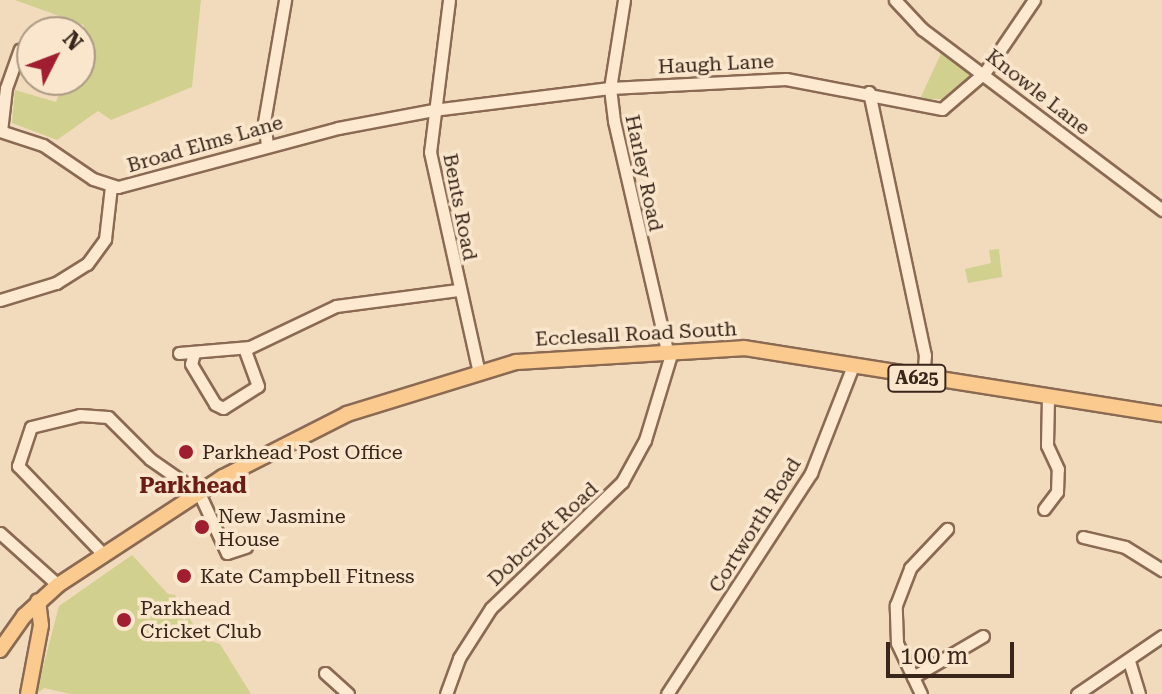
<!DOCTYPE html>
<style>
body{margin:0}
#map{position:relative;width:1162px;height:694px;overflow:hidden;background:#f2dbbc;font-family:"Roboto Serif",serif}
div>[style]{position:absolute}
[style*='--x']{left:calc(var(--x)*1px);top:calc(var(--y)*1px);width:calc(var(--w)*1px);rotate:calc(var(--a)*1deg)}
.green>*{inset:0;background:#d1d08f}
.roads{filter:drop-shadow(2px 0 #8b6a54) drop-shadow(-2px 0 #8b6a54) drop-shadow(0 2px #8b6a54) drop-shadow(0 -2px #8b6a54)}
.minor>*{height:11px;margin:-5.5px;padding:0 5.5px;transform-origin:5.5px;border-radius:5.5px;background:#fce9d0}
.major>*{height:14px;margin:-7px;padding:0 7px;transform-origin:7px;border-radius:7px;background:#faca8e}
.dots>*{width:22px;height:22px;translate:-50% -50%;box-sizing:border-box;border:4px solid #f9e6cc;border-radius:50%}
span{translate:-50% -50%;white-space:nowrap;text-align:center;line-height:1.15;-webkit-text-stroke:7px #f9e6cc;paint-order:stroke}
.shield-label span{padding:2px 6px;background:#f9e6cc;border:2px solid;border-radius:6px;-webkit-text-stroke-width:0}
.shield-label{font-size:18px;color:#39251a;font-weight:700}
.street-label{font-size:20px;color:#39251a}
.poi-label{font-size:20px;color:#39251a}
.left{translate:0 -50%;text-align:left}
.neighbourhood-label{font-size:22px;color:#6a1c15;font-weight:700}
.north{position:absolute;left:16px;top:16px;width:80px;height:80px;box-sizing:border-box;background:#f9e6cc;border:2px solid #ac9985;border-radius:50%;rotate:48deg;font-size:22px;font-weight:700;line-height:32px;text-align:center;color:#39251a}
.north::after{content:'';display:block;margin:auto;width:28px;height:36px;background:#a01e30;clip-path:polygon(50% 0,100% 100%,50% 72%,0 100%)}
.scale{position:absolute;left:886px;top:642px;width:128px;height:36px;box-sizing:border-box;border:4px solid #39251a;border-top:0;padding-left:10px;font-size:24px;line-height:28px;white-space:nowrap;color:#39251a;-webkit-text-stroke:6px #f9e6cc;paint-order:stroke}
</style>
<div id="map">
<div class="green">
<div style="clip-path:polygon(15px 0,201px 0,192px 87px,111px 120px,98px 111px,57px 140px,12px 123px,15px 90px,56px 102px,64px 80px,80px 80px,84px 25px)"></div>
<div style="clip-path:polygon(942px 51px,969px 70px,970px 79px,944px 99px,920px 99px)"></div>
<div style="clip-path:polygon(999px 249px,1002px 277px,968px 283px,965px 269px,991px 263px,989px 250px)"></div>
<div style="clip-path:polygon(132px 555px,168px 594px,175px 595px,202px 638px,220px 644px,251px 694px,71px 694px,44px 688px,36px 694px,59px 606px)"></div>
</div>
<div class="roads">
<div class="minor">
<div style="--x:449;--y:0;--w:153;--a:97.1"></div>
<div style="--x:430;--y:152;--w:226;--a:77.5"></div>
<div style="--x:624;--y:0;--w:89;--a:99"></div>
<div style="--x:610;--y:88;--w:33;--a:83"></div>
<div style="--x:614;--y:121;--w:236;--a:77"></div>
<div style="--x:895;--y:0;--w:40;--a:47"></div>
<div style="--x:922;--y:29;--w:301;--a:37"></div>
<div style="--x:869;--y:92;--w:269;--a:78"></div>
<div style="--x:925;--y:355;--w:23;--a:95"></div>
<div style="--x:0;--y:131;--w:45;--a:18"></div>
<div style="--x:43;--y:145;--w:60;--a:34.2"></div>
<div style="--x:93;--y:179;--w:26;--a:18"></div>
<div style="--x:118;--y:187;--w:228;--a:-15"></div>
<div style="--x:338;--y:128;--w:97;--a:-10.7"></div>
<div style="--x:433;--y:110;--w:178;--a:-7.1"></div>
<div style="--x:610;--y:88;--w:176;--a:-2.9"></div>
<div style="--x:786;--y:79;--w:159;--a:10.9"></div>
<div style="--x:942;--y:109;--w:57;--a:-40.7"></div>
<div style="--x:985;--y:72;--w:87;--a:-55.8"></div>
<div style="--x:1;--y:131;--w:43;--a:-83.4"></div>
<div style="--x:6;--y:88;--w:41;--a:-70.3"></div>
<div style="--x:267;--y:145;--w:23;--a:-97"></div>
<div style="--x:264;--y:122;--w:124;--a:-80.2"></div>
<div style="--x:0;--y:300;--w:59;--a:-16.9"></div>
<div style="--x:56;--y:283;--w:36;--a:-32"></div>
<div style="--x:87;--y:264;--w:31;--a:-54"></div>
<div style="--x:105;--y:239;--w:53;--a:-83.5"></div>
<div style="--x:179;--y:353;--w:71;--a:-4.8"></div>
<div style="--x:250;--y:347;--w:95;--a:-25.5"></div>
<div style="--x:336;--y:306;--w:123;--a:-7.5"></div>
<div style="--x:194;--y:353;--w:11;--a:105"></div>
<div style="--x:191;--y:364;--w:47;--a:59"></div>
<div style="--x:215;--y:404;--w:9;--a:27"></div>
<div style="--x:223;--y:408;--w:41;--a:-32.2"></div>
<div style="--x:258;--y:386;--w:40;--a:-110.2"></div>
<div style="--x:1044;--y:509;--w:21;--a:-53"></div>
<div style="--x:1057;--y:492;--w:23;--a:-88"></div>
<div style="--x:1058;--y:469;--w:26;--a:-115"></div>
<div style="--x:1047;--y:445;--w:48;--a:-88.8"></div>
<div style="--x:0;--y:533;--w:78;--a:41.9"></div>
<div style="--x:1083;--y:537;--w:43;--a:13.4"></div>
<div style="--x:1125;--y:547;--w:44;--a:31.9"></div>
<div style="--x:104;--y:555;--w:124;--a:-134"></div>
<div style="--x:18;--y:466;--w:41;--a:-71.6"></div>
<div style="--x:31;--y:427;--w:50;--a:-13.8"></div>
<div style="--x:80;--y:415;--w:28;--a:4"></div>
<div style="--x:108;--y:417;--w:59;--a:45"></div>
<div style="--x:150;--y:459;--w:60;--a:34.8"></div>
<div style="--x:199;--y:493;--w:66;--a:65"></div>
<div style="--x:227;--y:553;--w:20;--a:-18"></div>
<div style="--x:1129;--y:661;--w:34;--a:73"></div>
<div style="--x:325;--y:673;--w:31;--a:42"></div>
<div style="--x:913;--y:677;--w:81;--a:-30.4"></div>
<div style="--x:446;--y:694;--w:38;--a:-70"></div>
<div style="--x:459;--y:658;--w:59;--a:-57.4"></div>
<div style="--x:491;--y:608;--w:182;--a:-43.9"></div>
<div style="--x:622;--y:482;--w:48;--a:-61.3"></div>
<div style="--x:645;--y:440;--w:93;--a:-73.1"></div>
<div style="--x:667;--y:694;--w:264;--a:-56.9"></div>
<div style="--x:811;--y:473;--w:115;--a:-68.6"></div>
<div style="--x:921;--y:694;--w:56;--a:-115.2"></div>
<div style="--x:897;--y:643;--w:38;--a:-92"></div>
<div style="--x:896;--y:605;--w:40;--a:-69"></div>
<div style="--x:910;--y:568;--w:54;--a:-46.5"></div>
<div style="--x:1077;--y:694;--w:103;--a:-34.3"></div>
</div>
<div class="major">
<div style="--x:0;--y:650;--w:42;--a:-54.8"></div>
<div style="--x:24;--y:616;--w:46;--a:-42.4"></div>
<div style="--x:58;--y:585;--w:197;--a:-33.2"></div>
<div style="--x:223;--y:477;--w:139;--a:-26.9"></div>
<div style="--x:347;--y:414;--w:177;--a:-17.1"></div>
<div style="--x:516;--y:362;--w:228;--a:-3.5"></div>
<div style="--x:744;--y:348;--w:423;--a:9"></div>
<div style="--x:28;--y:694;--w:70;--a:-79.3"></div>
<div style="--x:41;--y:625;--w:24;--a:-97"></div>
</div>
</div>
<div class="dots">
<div style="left:186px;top:452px;background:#a01e30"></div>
<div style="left:202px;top:527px;background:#a01e30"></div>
<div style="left:184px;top:576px;background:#a01e30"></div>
<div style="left:124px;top:620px;background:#a01e30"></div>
</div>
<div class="shield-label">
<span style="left:917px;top:378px">A625</span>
</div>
<div class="street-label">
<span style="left:716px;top:64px;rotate:-3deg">Haugh Lane</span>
<span style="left:1038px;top:92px;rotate:38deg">Knowle Lane</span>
<span style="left:205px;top:144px;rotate:-16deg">Broad Elms Lane</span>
<span style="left:644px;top:173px;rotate:78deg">Harley Road</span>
<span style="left:460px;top:207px;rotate:79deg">Bents Road</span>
<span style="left:636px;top:334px;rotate:-3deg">Ecclesall Road South</span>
<span style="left:755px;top:525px;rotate:-58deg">Cortworth Road</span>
<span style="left:543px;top:534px;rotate:-43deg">Dobcroft Road</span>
</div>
<div class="poi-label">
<span class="left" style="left:202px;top:452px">Parkhead Post Office</span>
<span class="left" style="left:218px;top:528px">New Jasmine<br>House</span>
<span class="left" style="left:200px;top:576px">Kate Campbell Fitness</span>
<span class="left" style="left:140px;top:620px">Parkhead<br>Cricket Club</span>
</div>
<div class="neighbourhood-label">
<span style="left:193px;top:486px">Parkhead</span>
</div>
<div class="north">N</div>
<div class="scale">100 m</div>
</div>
